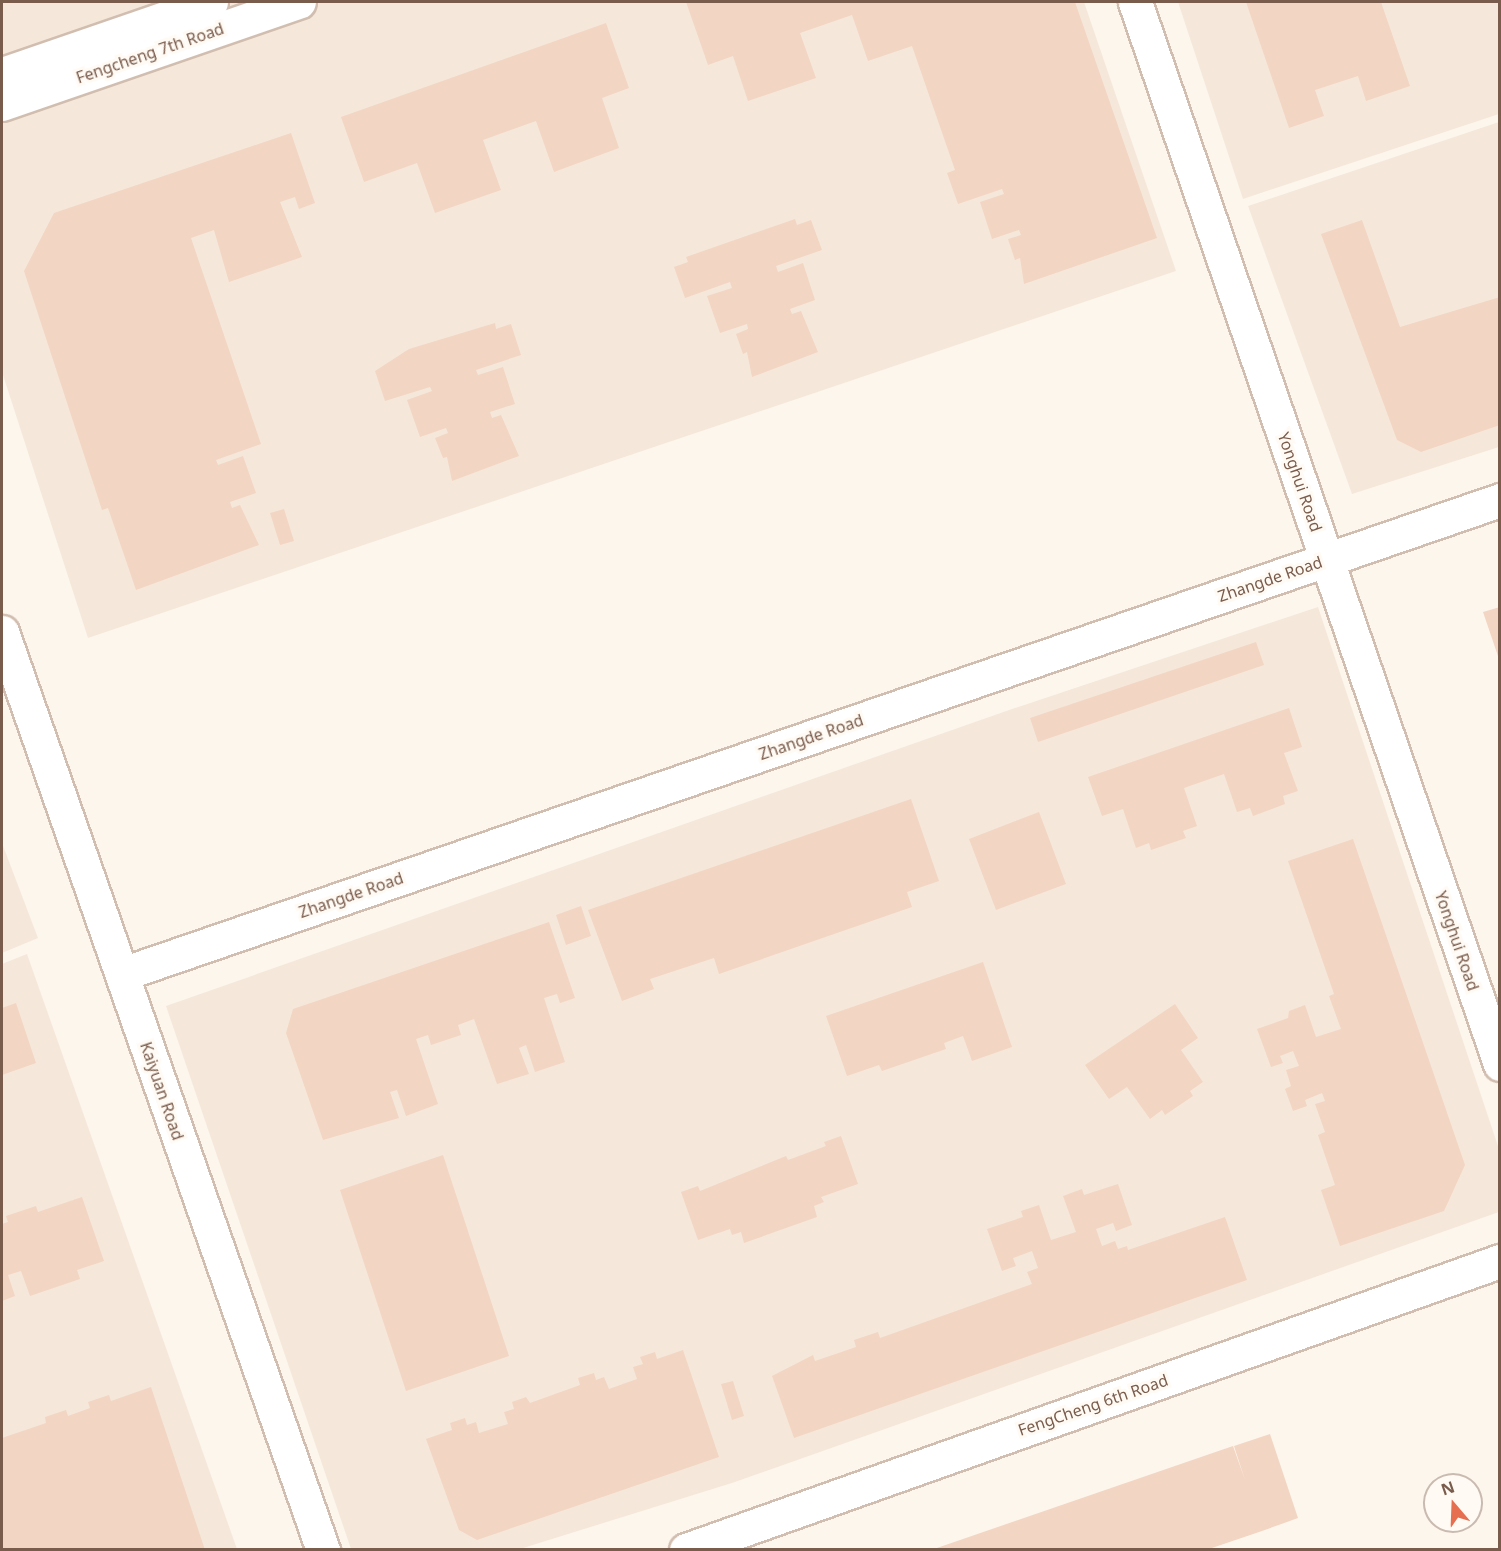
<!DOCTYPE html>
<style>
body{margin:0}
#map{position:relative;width:1501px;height:1551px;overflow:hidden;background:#fdf6ec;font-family:"Noto Sans",sans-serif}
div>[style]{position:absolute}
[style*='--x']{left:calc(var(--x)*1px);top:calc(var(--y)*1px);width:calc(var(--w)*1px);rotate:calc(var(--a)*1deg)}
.residential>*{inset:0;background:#f5e8da}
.building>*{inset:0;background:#f3d5c3}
.roads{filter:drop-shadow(2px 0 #d1beb0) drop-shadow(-2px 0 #d1beb0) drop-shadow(0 2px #d1beb0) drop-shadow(0 -2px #d1beb0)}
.minor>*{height:33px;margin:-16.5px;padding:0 16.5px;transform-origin:16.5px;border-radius:16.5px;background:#fff}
span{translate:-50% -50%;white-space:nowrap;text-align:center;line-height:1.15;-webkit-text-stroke:6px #fffaf3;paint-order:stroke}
.street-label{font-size:16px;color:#7a5c4d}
.frame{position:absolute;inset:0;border:3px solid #7a5c4d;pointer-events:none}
.north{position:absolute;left:1423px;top:1473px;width:60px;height:60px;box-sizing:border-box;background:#fffaf3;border:2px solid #cabbb1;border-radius:50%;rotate:341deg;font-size:16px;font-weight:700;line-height:24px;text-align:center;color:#7a5c4d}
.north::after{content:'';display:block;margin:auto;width:21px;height:27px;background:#e76f51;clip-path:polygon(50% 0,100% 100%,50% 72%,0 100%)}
</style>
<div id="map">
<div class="residential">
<div style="clip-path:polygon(2px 2px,1084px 2px,1176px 271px,88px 638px,2px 372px)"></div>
<div style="clip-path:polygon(1178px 2px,1499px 2px,1499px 114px,1243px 199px)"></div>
<div style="clip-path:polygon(1499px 122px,1499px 447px,1352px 494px,1248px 206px)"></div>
<div style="clip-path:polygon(1318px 607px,1499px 1149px,1499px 1212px,732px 1483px,520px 1549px,351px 1549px,166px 1006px,1012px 709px)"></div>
<div style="clip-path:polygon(2px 843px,38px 938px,2px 953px)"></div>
<div style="clip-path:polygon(27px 954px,237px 1549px,2px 1550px,2px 964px)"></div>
</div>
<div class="building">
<div style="clip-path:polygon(686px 2px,1075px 2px,1157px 238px,1024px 284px,1020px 258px,1015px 260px,1008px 239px,1021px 235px,1019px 230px,992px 239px,980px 202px,1004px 194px,1002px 189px,958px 204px,947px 173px,955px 170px,912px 46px,868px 61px,852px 15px,800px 33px,816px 78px,748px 101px,733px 56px,708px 65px)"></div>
<div style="clip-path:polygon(1246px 2px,1381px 2px,1410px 86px,1366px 101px,1358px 76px,1315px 90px,1324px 116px,1289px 128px)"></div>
<div style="clip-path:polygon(606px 23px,629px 88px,602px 98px,619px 148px,554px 172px,536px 121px,483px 140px,501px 190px,435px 213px,417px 163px,364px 182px,341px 117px)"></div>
<div style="clip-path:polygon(291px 133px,315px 203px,299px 209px,295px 197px,280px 202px,302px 257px,229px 282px,214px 230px,191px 238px,261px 444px,216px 460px,218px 465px,243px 456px,256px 493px,230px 502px,232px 508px,240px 505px,259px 545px,136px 590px,108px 508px,102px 510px,24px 271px,54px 213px)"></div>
<div style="clip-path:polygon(795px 219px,797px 225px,811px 220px,822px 250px,776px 266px,778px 272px,803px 263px,815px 300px,790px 309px,792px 314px,801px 311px,818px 352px,752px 377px,747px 352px,743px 354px,736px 334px,748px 329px,747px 324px,720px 333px,707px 296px,732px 288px,730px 282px,685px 298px,674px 267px,688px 262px,686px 257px)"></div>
<div style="clip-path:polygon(1362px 220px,1400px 327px,1500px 297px,1500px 425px,1421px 452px,1397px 440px,1321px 234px)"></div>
<div style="clip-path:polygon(495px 323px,496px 329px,511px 324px,521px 355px,476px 370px,478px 375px,503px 367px,515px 404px,490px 412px,492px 418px,501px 415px,519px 456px,452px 481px,447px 457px,443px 458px,435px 438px,448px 433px,446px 428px,420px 437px,407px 400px,432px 391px,430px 387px,385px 401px,375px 371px,409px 349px)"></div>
<div style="clip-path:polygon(284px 509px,294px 541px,280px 545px,270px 513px)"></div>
<div style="clip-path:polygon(1500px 607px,1500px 659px,1499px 659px,1483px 612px)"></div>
<div style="clip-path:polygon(1256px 642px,1264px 665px,1038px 742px,1030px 718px)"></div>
<div style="clip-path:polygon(1289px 708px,1302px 747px,1284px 753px,1298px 791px,1283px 796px,1285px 804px,1253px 816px,1250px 808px,1237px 812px,1224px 774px,1184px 788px,1197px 826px,1183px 831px,1186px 838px,1151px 850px,1149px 843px,1136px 848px,1123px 809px,1102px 816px,1088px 777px)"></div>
<div style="clip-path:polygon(911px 799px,939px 881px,907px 892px,912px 907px,719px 974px,714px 958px,650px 979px,654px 989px,622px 1001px,588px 910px)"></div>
<div style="clip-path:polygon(1039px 812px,1066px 884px,996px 910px,969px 839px)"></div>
<div style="clip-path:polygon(1353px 839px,1465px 1165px,1444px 1211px,1340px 1246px,1321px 1190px,1335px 1185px,1318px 1135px,1325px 1132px,1315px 1104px,1325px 1101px,1322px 1093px,1305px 1100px,1307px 1106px,1293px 1111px,1285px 1089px,1291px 1086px,1286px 1070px,1299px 1066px,1293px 1051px,1280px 1056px,1283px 1063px,1271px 1067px,1257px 1029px,1288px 1018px,1289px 1011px,1305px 1005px,1316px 1037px,1341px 1029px,1329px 996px,1334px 994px,1288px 861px)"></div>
<div style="clip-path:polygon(581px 906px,591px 936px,566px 945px,556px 915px)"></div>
<div style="clip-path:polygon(549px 922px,575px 998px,560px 1003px,557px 994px,544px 998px,565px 1062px,535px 1072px,526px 1045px,519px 1048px,529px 1074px,497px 1084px,474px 1019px,458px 1025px,461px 1035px,431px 1045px,428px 1035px,416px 1039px,438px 1104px,406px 1116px,397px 1090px,390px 1092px,399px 1118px,323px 1140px,286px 1033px,293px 1009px)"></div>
<div style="clip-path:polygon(983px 962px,1012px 1047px,972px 1061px,963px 1036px,944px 1043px,946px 1049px,882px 1071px,879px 1065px,847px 1076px,826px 1016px)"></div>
<div style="clip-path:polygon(16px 1003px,36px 1063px,2px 1075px,2px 1008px)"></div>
<div style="clip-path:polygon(1175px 1004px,1198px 1038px,1181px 1050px,1203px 1082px,1190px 1091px,1193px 1096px,1165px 1115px,1162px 1110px,1150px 1119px,1127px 1087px,1109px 1099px,1085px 1065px)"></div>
<div style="clip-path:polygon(841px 1136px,858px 1184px,821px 1197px,824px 1202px,814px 1206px,817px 1217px,744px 1243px,741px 1232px,732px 1235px,730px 1229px,698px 1240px,681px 1192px,698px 1186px,700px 1191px,786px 1156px,788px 1160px,826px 1146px,824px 1142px)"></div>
<div style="clip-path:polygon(443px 1155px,509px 1356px,406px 1391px,340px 1190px)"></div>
<div style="clip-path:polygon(1118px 1184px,1132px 1225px,1116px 1231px,1113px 1223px,1096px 1229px,1102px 1246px,1115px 1241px,1118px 1249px,1127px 1246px,1128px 1250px,1225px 1217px,1247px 1280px,794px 1438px,772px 1376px,813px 1355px,815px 1361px,856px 1347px,854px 1340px,878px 1332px,880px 1338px,1032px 1284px,1027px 1272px,1038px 1268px,1032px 1251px,1013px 1258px,1016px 1266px,1002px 1271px,987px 1229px,1023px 1217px,1021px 1211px,1039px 1205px,1051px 1240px,1076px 1232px,1063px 1196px,1082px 1189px,1084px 1195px)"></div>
<div style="clip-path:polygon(82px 1197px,104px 1261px,77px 1270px,80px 1279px,30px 1296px,21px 1271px,8px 1275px,15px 1296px,2px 1301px,2px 1224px,8px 1222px,6px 1216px,36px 1206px,38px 1212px)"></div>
<div style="clip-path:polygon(683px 1350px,719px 1457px,477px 1540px,459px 1530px,426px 1439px,452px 1430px,450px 1423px,465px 1418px,467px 1425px,476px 1422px,479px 1433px,508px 1424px,504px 1412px,514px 1409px,512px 1402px,526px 1397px,530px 1403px,580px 1385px,578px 1378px,594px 1373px,596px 1380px,604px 1377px,609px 1389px,637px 1379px,633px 1367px,643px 1364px,640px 1357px,655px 1352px,657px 1359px)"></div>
<div style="clip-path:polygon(733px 1381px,744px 1416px,732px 1420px,721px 1384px)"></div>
<div style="clip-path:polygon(151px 1387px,205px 1550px,2px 1550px,2px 1438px,46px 1423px,45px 1417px,66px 1410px,68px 1416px,90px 1408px,88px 1402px,109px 1395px,111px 1401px)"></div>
<div style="clip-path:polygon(1270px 1434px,1298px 1518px,1262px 1531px,1206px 1550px,931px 1550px,1233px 1446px,1245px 1480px,1234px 1446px)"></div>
</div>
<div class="roads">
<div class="minor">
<div style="--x:1135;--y:2;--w:1123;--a:71.03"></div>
<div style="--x:2;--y:74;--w:221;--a:-19"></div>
<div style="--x:2;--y:104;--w:314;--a:-19"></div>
<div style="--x:2;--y:632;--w:973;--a:70.73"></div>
<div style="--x:122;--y:974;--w:1457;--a:-18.98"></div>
<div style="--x:686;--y:1550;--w:864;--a:-19.55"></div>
</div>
</div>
<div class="street-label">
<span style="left:150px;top:53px;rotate:-19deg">Fengcheng 7th Road</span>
<span style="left:1300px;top:482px;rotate:71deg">Yonghui Road</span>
<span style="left:1270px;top:579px;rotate:-19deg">Zhangde Road</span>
<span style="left:811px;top:737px;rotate:-19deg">Zhangde Road</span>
<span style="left:351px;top:895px;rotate:-19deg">Zhangde Road</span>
<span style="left:1457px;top:941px;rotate:71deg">Yonghui Road</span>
<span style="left:162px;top:1091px;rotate:71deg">Kaiyuan Road</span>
<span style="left:1093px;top:1405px;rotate:-19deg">FengCheng 6th Road</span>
</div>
<div class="frame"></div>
<div class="north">N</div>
</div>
